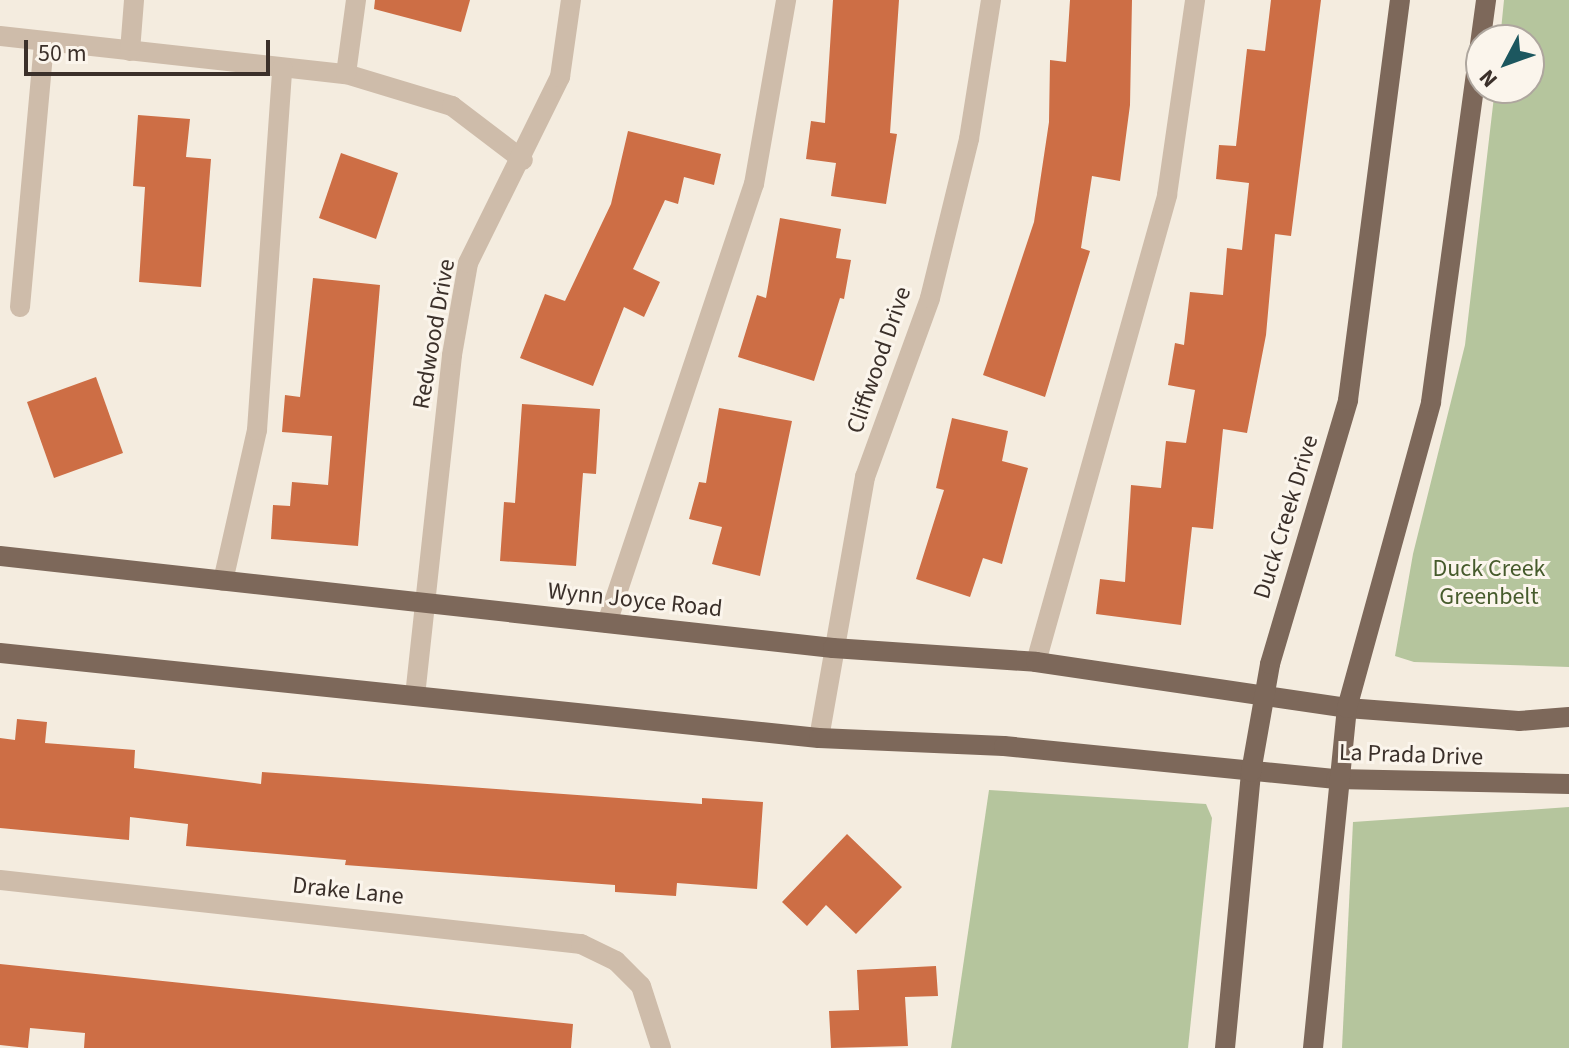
<!DOCTYPE html>
<style>
body{margin:0}
#map{position:relative;width:1569px;height:1048px;overflow:hidden;background:#f4ecdf;font-family:"Source Sans 3",sans-serif}
div>[style]{position:absolute}
[style*='--x']{left:calc(var(--x)*1px);top:calc(var(--y)*1px);width:calc(var(--w)*1px);rotate:calc(var(--a)*1deg)}
.green>*{inset:0;background:#b5c59d}
.building>*{inset:0;background:#cd6e45}
.minor>*{height:20px;margin:-10px;padding:0 10px;transform-origin:10px;border-radius:10px;background:#cebcaa}
.major>*{height:20px;margin:-10px;padding:0 10px;transform-origin:10px;border-radius:10px;background:#7d685a}
span{translate:-50% -50%;white-space:nowrap;text-align:center;line-height:1.15;-webkit-text-stroke:6px #fbf5ec;paint-order:stroke}
.street-label{font-size:24px;color:#3b302a}
.park-label{font-size:24px;color:#465b2c}
.north{position:absolute;left:1465px;top:24px;width:80px;height:80px;box-sizing:border-box;background:#fbf5ec;border:2px solid #aea69e;border-radius:50%;rotate:229deg;font-size:22px;font-weight:700;line-height:32px;text-align:center;color:#3b302a}
.north::after{content:'';display:block;margin:auto;width:28px;height:36px;background:#1c575f;clip-path:polygon(50% 0,100% 100%,50% 72%,0 100%)}
.scale{position:absolute;left:24px;top:40px;width:246px;height:36px;box-sizing:border-box;border:4px solid #3b302a;border-top:0;padding-left:10px;font-size:24px;line-height:28px;white-space:nowrap;color:#3b302a;-webkit-text-stroke:6px #fbf5ec;paint-order:stroke}
</style>
<div id="map">
<div class="green">
<div style="clip-path:polygon(1504px 0,1569px 0,1569px 667px,1414px 662px,1395px 656px,1413px 554px,1465px 345px,1495px 88px,1529px 88px,1529px 40px,1500px 40px)"></div>
<div style="clip-path:polygon(989px 790px,1206px 804px,1212px 818px,1188px 1048px,951px 1048px)"></div>
<div style="clip-path:polygon(1569px 807px,1569px 1048px,1342px 1048px,1353px 822px)"></div>
</div>
<div class="building">
<div style="clip-path:polygon(375px 0,470px 0,461px 32px,374px 9px)"></div>
<div style="clip-path:polygon(833px 0,899px 0,890px 133px,897px 134px,886px 204px,831px 196px,836px 163px,806px 159px,811px 121px,825px 123px)"></div>
<div style="clip-path:polygon(1070px 0,1132px 0,1130px 105px,1120px 181px,1092px 176px,1081px 248px,1090px 251px,1045px 397px,983px 375px,1034px 222px,1049px 122px,1050px 60px,1066px 62px)"></div>
<div style="clip-path:polygon(1271px 0,1321px 0,1291px 236px,1275px 234px,1266px 335px,1247px 433px,1223px 429px,1213px 529px,1192px 527px,1181px 625px,1096px 614px,1100px 579px,1125px 582px,1131px 485px,1161px 488px,1166px 441px,1186px 443px,1195px 390px,1168px 385px,1175px 343px,1184px 345px,1190px 292px,1223px 295px,1227px 248px,1242px 250px,1249px 183px,1216px 179px,1219px 145px,1236px 146px,1247px 49px,1265px 51px)"></div>
<div style="clip-path:polygon(138px 115px,190px 119px,186px 157px,211px 159px,201px 287px,139px 282px,145px 187px,133px 186px)"></div>
<div style="clip-path:polygon(628px 131px,721px 154px,714px 185px,684px 177px,678px 204px,665px 200px,633px 269px,660px 282px,644px 317px,624px 307px,593px 386px,520px 358px,545px 294px,565px 301px,611px 204px)"></div>
<div style="clip-path:polygon(341px 153px,398px 173px,376px 239px,319px 218px)"></div>
<div style="clip-path:polygon(780px 218px,841px 229px,836px 258px,851px 260px,844px 299px,840px 298px,814px 381px,738px 357px,757px 295px,766px 298px)"></div>
<div style="clip-path:polygon(313px 278px,380px 285px,358px 546px,271px 539px,273px 505px,290px 506px,292px 482px,328px 485px,332px 436px,282px 432px,285px 395px,300px 397px)"></div>
<div style="clip-path:polygon(96px 377px,123px 453px,54px 478px,27px 402px)"></div>
<div style="clip-path:polygon(522px 404px,600px 409px,596px 474px,583px 473px,576px 566px,500px 561px,504px 502px,515px 503px)"></div>
<div style="clip-path:polygon(719px 408px,792px 421px,760px 576px,712px 564px,722px 527px,689px 519px,699px 482px,706px 483px)"></div>
<div style="clip-path:polygon(952px 418px,1008px 431px,1002px 461px,1028px 468px,1002px 564px,983px 558px,970px 597px,916px 579px,944px 490px,936px 488px)"></div>
<div style="clip-path:polygon(17px 719px,47px 722px,45px 743px,135px 750px,134px 768px,261px 784px,262px 772px,702px 804px,702px 798px,763px 802px,757px 889px,677px 883px,676px 896px,615px 892px,615px 885px,345px 865px,346px 860px,186px 846px,188px 824px,130px 817px,129px 840px,0 828px,0 738px,15px 740px)"></div>
<div style="clip-path:polygon(847px 834px,902px 887px,856px 934px,826px 905px,807px 926px,782px 902px)"></div>
<div style="clip-path:polygon(0 964px,573px 1024px,571px 1048px,84px 1048px,85px 1033px,30px 1028px,28px 1048px,0 1045px)"></div>
<div style="clip-path:polygon(936px 966px,938px 996px,905px 997px,908px 1046px,831px 1048px,829px 1011px,859px 1010px,857px 970px)"></div>
</div>
<div class="minor">
<div style="--x:0;--y:36;--w:348;--a:6.3"></div>
<div style="--x:346;--y:74;--w:111;--a:16.8"></div>
<div style="--x:452;--y:106;--w:89;--a:37.3"></div>
<div style="--x:130;--y:51;--w:51;--a:-85.5"></div>
<div style="--x:346;--y:74;--w:75;--a:-82.3"></div>
<div style="--x:20;--y:307;--w:267;--a:-84.8"></div>
<div style="--x:223;--y:581;--w:155;--a:-77.3"></div>
<div style="--x:257;--y:430;--w:363;--a:-86"></div>
<div style="--x:607;--y:623;--w:463;--a:-71.5"></div>
<div style="--x:754;--y:184;--w:187;--a:-80.1"></div>
<div style="--x:1036;--y:662;--w:485;--a:-74.3"></div>
<div style="--x:1167;--y:195;--w:197;--a:-81.8"></div>
<div style="--x:415;--y:696;--w:343;--a:-83.8"></div>
<div style="--x:452;--y:355;--w:93;--a:-80.1"></div>
<div style="--x:468;--y:263;--w:208;--a:-63.7"></div>
<div style="--x:560;--y:77;--w:78;--a:-81.9"></div>
<div style="--x:819;--y:738;--w:265;--a:-80"></div>
<div style="--x:865;--y:477;--w:190;--a:-70"></div>
<div style="--x:930;--y:298;--w:164;--a:-76.2"></div>
<div style="--x:969;--y:139;--w:141;--a:-81"></div>
<div style="--x:0;--y:880;--w:585;--a:6.29"></div>
<div style="--x:581;--y:944;--w:39;--a:26"></div>
<div style="--x:616;--y:961;--w:35;--a:45"></div>
<div style="--x:641;--y:986;--w:65;--a:72.1"></div>
</div>
<div class="major">
<div style="--x:0;--y:556;--w:838;--a:6.3"></div>
<div style="--x:833;--y:648;--w:203;--a:3.9"></div>
<div style="--x:1036;--y:662;--w:314;--a:8.4"></div>
<div style="--x:1347;--y:708;--w:172;--a:4.3"></div>
<div style="--x:1519;--y:721;--w:50;--a:-4.6"></div>
<div style="--x:0;--y:653;--w:823;--a:5.93"></div>
<div style="--x:819;--y:738;--w:185;--a:2.5"></div>
<div style="--x:1004;--y:746;--w:334;--a:5.7"></div>
<div style="--x:1336;--y:779;--w:233;--a:1.2"></div>
<div style="--x:1225;--y:1048;--w:277;--a:-84.6"></div>
<div style="--x:1251;--y:772;--w:110;--a:-80"></div>
<div style="--x:1270;--y:664;--w:275;--a:-73.5"></div>
<div style="--x:1348;--y:400;--w:403;--a:-82.6"></div>
<div style="--x:1313;--y:1048;--w:342;--a:-84.3"></div>
<div style="--x:1347;--y:708;--w:317;--a:-74.6"></div>
<div style="--x:1431;--y:402;--w:406;--a:-82.2"></div>
</div>
<div class="street-label">
<span style="left:434px;top:334px;rotate:-80deg">Redwood Drive</span>
<span style="left:879px;top:360px;rotate:-71deg">Cliffwood Drive</span>
<span style="left:1286px;top:517px;rotate:-73deg">Duck Creek Drive</span>
<span style="left:635px;top:600px;rotate:6deg">Wynn Joyce Road</span>
<span style="left:1411px;top:755px;rotate:2deg">La Prada Drive</span>
<span style="left:348px;top:891px;rotate:6deg">Drake Lane</span>
</div>
<div class="park-label">
<span style="left:1489px;top:583px">Duck Creek<br>Greenbelt</span>
</div>
<div class="north">N</div>
<div class="scale">50 m</div>
</div>
